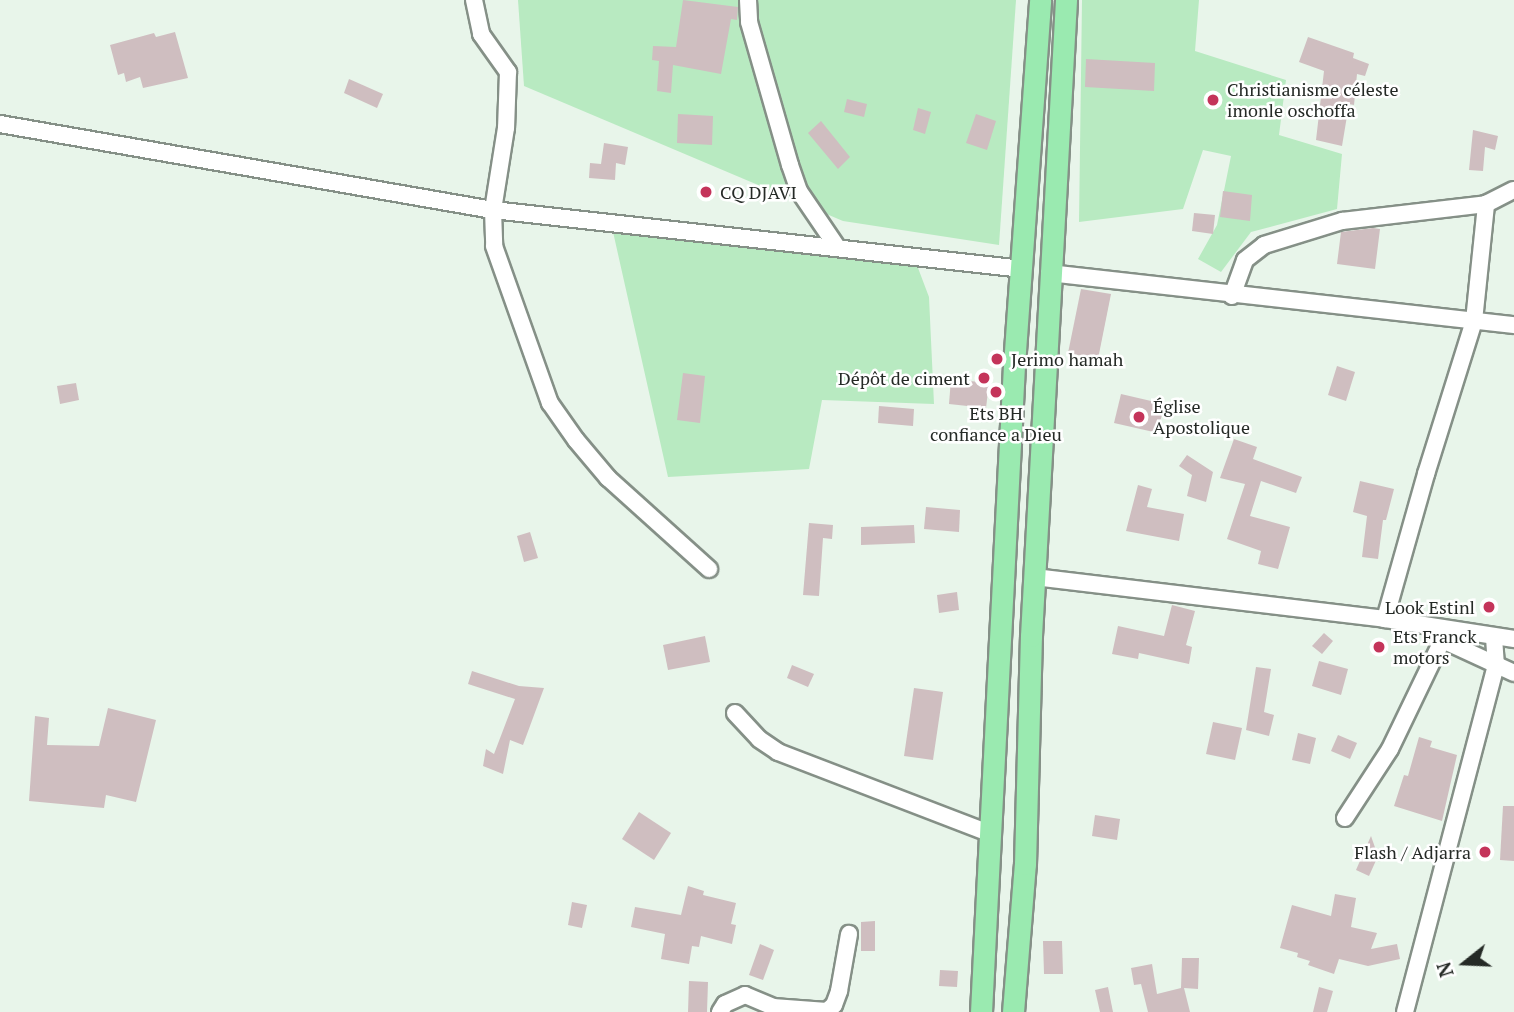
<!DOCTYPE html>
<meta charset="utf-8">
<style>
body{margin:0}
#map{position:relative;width:1514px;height:1012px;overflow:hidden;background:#e8f5ea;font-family:"PT Serif",serif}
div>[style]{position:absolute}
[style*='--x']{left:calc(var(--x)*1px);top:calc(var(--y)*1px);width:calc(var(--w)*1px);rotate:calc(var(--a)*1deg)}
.green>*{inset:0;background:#b8eac1}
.building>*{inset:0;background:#cfbec0}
.roads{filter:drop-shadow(2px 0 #859087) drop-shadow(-2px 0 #859087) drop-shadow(0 2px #859087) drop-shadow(0 -2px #859087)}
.minor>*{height:16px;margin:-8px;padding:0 8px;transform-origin:8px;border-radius:8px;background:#fff}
.major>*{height:21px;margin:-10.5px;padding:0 10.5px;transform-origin:10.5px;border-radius:10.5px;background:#9aeab0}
.dots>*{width:19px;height:19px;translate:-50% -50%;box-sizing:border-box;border:4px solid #fff;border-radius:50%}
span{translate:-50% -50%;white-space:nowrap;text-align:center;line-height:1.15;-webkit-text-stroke:5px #fff;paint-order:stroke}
.poi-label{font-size:18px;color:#252a26}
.left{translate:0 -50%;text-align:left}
.right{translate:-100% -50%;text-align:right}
.north{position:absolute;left:1430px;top:928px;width:70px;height:70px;-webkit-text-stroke:5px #fff;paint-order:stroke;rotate:252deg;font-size:19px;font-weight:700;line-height:28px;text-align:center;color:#252a26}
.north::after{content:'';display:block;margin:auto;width:24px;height:32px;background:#252a26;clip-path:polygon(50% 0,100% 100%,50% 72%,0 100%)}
</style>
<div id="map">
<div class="green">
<div style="clip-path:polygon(518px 0,1016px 0,999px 245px,843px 221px,524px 86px)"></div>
<div style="clip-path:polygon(1082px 0,1199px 0,1195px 51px,1286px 80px,1279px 135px,1342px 154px,1337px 209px,1251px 232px,1221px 272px,1198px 259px,1217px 225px,1231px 156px,1203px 150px,1183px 209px,1079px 222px)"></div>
<div style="clip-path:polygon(609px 214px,912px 252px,929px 297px,934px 404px,822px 400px,809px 469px,668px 477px)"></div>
</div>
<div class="building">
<div style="clip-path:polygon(683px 0,738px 7px,737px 20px,731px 19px,721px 74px,673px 65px,671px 93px,657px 91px,659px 61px,652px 60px,653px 46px,676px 47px)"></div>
<div style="clip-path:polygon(175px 32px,188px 78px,143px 88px,140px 77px,126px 82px,124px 73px,118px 75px,110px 45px,154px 33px,156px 37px)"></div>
<div style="clip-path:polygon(1308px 37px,1354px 53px,1353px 58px,1369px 64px,1365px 76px,1357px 74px,1354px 105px,1349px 104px,1342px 146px,1316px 140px,1324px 71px,1299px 62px)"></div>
<div style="clip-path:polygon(1086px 59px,1155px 63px,1154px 91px,1085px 87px)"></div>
<div style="clip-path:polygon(349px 79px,383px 94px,377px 108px,344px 93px)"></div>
<div style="clip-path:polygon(847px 99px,867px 104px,864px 117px,844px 112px)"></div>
<div style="clip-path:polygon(918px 108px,931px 112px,925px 134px,913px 130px)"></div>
<div style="clip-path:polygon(678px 114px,713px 116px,712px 145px,677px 143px)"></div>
<div style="clip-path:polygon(976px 114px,996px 121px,987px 150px,966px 143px)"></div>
<div style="clip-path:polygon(821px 121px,850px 157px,838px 169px,808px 133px)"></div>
<div style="clip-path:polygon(1473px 130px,1498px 136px,1495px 150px,1485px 147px,1483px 171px,1469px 170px)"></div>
<div style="clip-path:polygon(604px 143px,628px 147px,625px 165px,616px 163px,615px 180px,589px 178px,590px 163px,601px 164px)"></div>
<div style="clip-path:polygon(1223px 191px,1252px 195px,1250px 221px,1220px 217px)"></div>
<div style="clip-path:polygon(1194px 213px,1215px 215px,1213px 234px,1192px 231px)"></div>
<div style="clip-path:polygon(1373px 228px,1380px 229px,1375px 269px,1337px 264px,1341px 232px)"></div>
<div style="clip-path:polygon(1081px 289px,1111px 294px,1098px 359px,1068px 353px)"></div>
<div style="clip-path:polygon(1337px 366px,1355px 372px,1346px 401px,1328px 395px)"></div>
<div style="clip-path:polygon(683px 373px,705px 376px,700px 423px,677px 420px)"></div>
<div style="clip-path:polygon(951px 379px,989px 383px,986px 408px,949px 404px)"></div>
<div style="clip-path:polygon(76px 383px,79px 400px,60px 404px,57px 386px)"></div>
<div style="clip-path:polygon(1121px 394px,1164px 404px,1158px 433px,1114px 423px)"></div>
<div style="clip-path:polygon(879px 406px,914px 409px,913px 426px,878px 423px)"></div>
<div style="clip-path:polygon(1234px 439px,1257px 447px,1253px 459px,1302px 477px,1296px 493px,1261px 481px,1250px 516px,1290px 527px,1278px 569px,1258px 564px,1261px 551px,1227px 539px,1245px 484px,1220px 478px)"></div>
<div style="clip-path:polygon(1187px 455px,1213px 472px,1206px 502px,1187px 496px,1192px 475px,1179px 466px)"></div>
<div style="clip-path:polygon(1360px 481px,1394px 489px,1386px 520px,1383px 520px,1378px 559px,1362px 557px,1367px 516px,1353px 512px)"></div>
<div style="clip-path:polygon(1138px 485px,1152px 489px,1147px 507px,1184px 514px,1179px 541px,1126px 531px)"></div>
<div style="clip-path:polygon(926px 507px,960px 510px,959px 532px,924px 529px)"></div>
<div style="clip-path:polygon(809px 523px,833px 525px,832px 539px,823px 538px,819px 596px,803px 595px)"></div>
<div style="clip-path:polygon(914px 525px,915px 543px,861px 545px,861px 527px)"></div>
<div style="clip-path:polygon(530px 532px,538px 558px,524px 562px,517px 536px)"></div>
<div style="clip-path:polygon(957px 592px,959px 610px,939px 613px,937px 595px)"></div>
<div style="clip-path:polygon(1172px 605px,1195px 611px,1186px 645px,1192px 647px,1189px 664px,1139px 653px,1138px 659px,1112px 654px,1118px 626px,1164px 636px)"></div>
<div style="clip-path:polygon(1324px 633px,1333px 641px,1322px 654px,1312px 646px)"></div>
<div style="clip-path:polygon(705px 636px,710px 662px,668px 670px,663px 645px)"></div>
<div style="clip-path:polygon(1319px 661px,1348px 669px,1341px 695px,1312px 686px)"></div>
<div style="clip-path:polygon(792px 665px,814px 674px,808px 687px,787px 678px)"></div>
<div style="clip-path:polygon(1256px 667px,1271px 669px,1264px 712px,1274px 715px,1269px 736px,1246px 730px)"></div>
<div style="clip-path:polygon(472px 671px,519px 686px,544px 688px,523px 745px,510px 740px,503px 774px,483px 766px,486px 749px,494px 754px,515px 699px,468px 684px)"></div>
<div style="clip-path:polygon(914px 688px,943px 692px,933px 760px,904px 756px)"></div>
<div style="clip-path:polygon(108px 708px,156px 720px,136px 802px,106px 795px,104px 808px,29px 801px,35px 716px,49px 718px,47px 745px,99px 746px)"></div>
<div style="clip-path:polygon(1213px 722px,1242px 728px,1235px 760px,1206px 754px)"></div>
<div style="clip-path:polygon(1298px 733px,1316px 738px,1310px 764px,1292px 760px)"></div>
<div style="clip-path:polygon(1338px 735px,1357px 743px,1350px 759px,1331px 751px)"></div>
<div style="clip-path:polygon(1419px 737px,1432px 741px,1430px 747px,1457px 755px,1442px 821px,1394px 806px,1404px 775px,1408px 776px)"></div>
<div style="clip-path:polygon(1503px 806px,1514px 806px,1514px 861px,1500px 860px)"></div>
<div style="clip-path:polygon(639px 812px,671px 833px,654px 860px,622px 839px)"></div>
<div style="clip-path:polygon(1095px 815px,1120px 819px,1117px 840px,1092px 836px)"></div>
<div style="clip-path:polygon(1371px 836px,1378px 856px,1369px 876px,1356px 870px)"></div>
<div style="clip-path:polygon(688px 886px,704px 891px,703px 895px,736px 903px,731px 924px,736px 925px,732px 944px,701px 936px,699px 947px,692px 946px,689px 964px,661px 959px,665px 934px,631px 927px,635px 907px,681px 915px)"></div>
<div style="clip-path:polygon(1335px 894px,1356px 898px,1351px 927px,1377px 933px,1371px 949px,1397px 944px,1400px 959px,1368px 966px,1339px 959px,1334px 974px,1308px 965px,1310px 961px,1297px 957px,1298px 953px,1280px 948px,1292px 905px,1331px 916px)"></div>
<div style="clip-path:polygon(572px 902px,587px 905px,582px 928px,568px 925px)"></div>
<div style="clip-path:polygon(875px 921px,875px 951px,861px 951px,861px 922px)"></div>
<div style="clip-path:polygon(1043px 941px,1062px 941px,1063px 974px,1044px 974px)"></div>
<div style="clip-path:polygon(760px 944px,774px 950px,763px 980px,749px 975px)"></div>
<div style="clip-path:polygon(1182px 958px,1199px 958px,1198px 989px,1184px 988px,1190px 1012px,1148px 1012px,1141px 984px,1134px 985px,1131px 968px,1152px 964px,1157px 994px,1181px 988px)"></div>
<div style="clip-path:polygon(940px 970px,958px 971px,957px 987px,939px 986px)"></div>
<div style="clip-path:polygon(689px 981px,708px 982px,707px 1012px,688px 1012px)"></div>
<div style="clip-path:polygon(1108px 987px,1113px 1012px,1100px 1012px,1095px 990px)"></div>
<div style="clip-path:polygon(1319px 987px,1333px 991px,1327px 1012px,1313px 1012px)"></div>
</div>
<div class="roads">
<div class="minor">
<div style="--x:474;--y:0;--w:35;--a:78"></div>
<div style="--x:481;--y:34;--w:47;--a:54.6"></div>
<div style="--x:508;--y:72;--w:56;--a:92"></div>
<div style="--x:506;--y:128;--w:83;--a:99"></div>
<div style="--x:493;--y:210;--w:36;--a:88"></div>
<div style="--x:494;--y:246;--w:167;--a:70.4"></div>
<div style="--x:550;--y:403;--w:45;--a:54.9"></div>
<div style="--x:576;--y:440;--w:50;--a:49.9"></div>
<div style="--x:608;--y:478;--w:136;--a:42"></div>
<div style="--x:748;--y:0;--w:22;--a:87"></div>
<div style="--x:749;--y:22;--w:149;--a:74"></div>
<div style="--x:790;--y:165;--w:28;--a:71"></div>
<div style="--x:799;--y:191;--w:68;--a:55.8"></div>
<div style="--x:0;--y:124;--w:500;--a:9.9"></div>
<div style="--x:493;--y:210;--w:533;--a:6.35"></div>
<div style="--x:1049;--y:273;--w:468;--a:6.4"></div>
<div style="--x:1232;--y:296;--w:38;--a:-70"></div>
<div style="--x:1245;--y:260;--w:24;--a:-38"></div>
<div style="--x:1264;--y:245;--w:82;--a:-17.1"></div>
<div style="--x:1342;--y:221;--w:145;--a:-6.7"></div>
<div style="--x:1486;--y:204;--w:31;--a:-27"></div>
<div style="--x:1034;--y:577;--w:354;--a:6.8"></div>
<div style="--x:1385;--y:619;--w:131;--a:8.8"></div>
<div style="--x:1385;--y:619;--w:151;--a:-74.2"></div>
<div style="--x:1426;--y:474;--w:160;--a:-72.6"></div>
<div style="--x:1474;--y:321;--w:118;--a:-84.1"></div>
<div style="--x:1434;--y:636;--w:88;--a:24.8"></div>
<div style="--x:735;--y:713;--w:35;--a:47"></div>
<div style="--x:759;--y:739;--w:23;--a:34"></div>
<div style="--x:778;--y:752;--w:229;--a:21"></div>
<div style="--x:1345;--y:818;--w:82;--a:-56.9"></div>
<div style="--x:1390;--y:749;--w:120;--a:-64.3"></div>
<div style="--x:720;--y:1012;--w:9;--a:-58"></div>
<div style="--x:725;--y:1004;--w:22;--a:-24"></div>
<div style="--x:745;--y:995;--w:30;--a:23"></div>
<div style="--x:773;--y:1007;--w:54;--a:4.2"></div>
<div style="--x:827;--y:1011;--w:9;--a:-41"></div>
<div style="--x:834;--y:1005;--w:15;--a:-70"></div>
<div style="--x:839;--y:991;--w:58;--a:-80"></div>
<div style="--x:1405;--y:1012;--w:358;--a:-75.3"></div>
<div style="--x:1496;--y:666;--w:28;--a:-94"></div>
</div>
<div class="major">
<div style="--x:981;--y:1012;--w:648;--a:-87.08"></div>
<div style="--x:1014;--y:365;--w:366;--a:-85.9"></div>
<div style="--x:1013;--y:1012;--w:148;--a:-85.4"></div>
<div style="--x:1025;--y:864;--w:228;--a:-88.5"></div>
<div style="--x:1031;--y:636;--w:637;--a:-86.85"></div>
</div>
</div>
<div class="dots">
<div style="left:1213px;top:100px;background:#c4345a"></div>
<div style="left:706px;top:192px;background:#c4345a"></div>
<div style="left:997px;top:359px;background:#c4345a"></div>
<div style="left:984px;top:378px;background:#c4345a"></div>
<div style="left:996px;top:392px;background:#c4345a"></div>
<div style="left:1139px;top:417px;background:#c4345a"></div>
<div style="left:1489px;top:607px;background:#c4345a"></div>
<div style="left:1379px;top:647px;background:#c4345a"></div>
<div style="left:1485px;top:852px;background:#c4345a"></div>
</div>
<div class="poi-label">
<span class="left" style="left:1227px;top:100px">Christianisme céleste<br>imonle oschoffa</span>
<span class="left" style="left:720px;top:192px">CQ DJAVI</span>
<span class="left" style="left:1011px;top:359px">Jerimo hamah</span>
<span class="right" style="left:970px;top:378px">Dépôt de ciment</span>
<span class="left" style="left:1153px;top:417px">Église<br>Apostolique</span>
<span style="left:996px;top:424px">Ets BH<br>confiance a Dieu</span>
<span class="right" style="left:1475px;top:607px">Look Estinl</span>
<span class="left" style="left:1393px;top:647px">Ets Franck<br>motors</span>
<span class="right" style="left:1471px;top:852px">Flash / Adjarra</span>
</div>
<div class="north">N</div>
</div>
